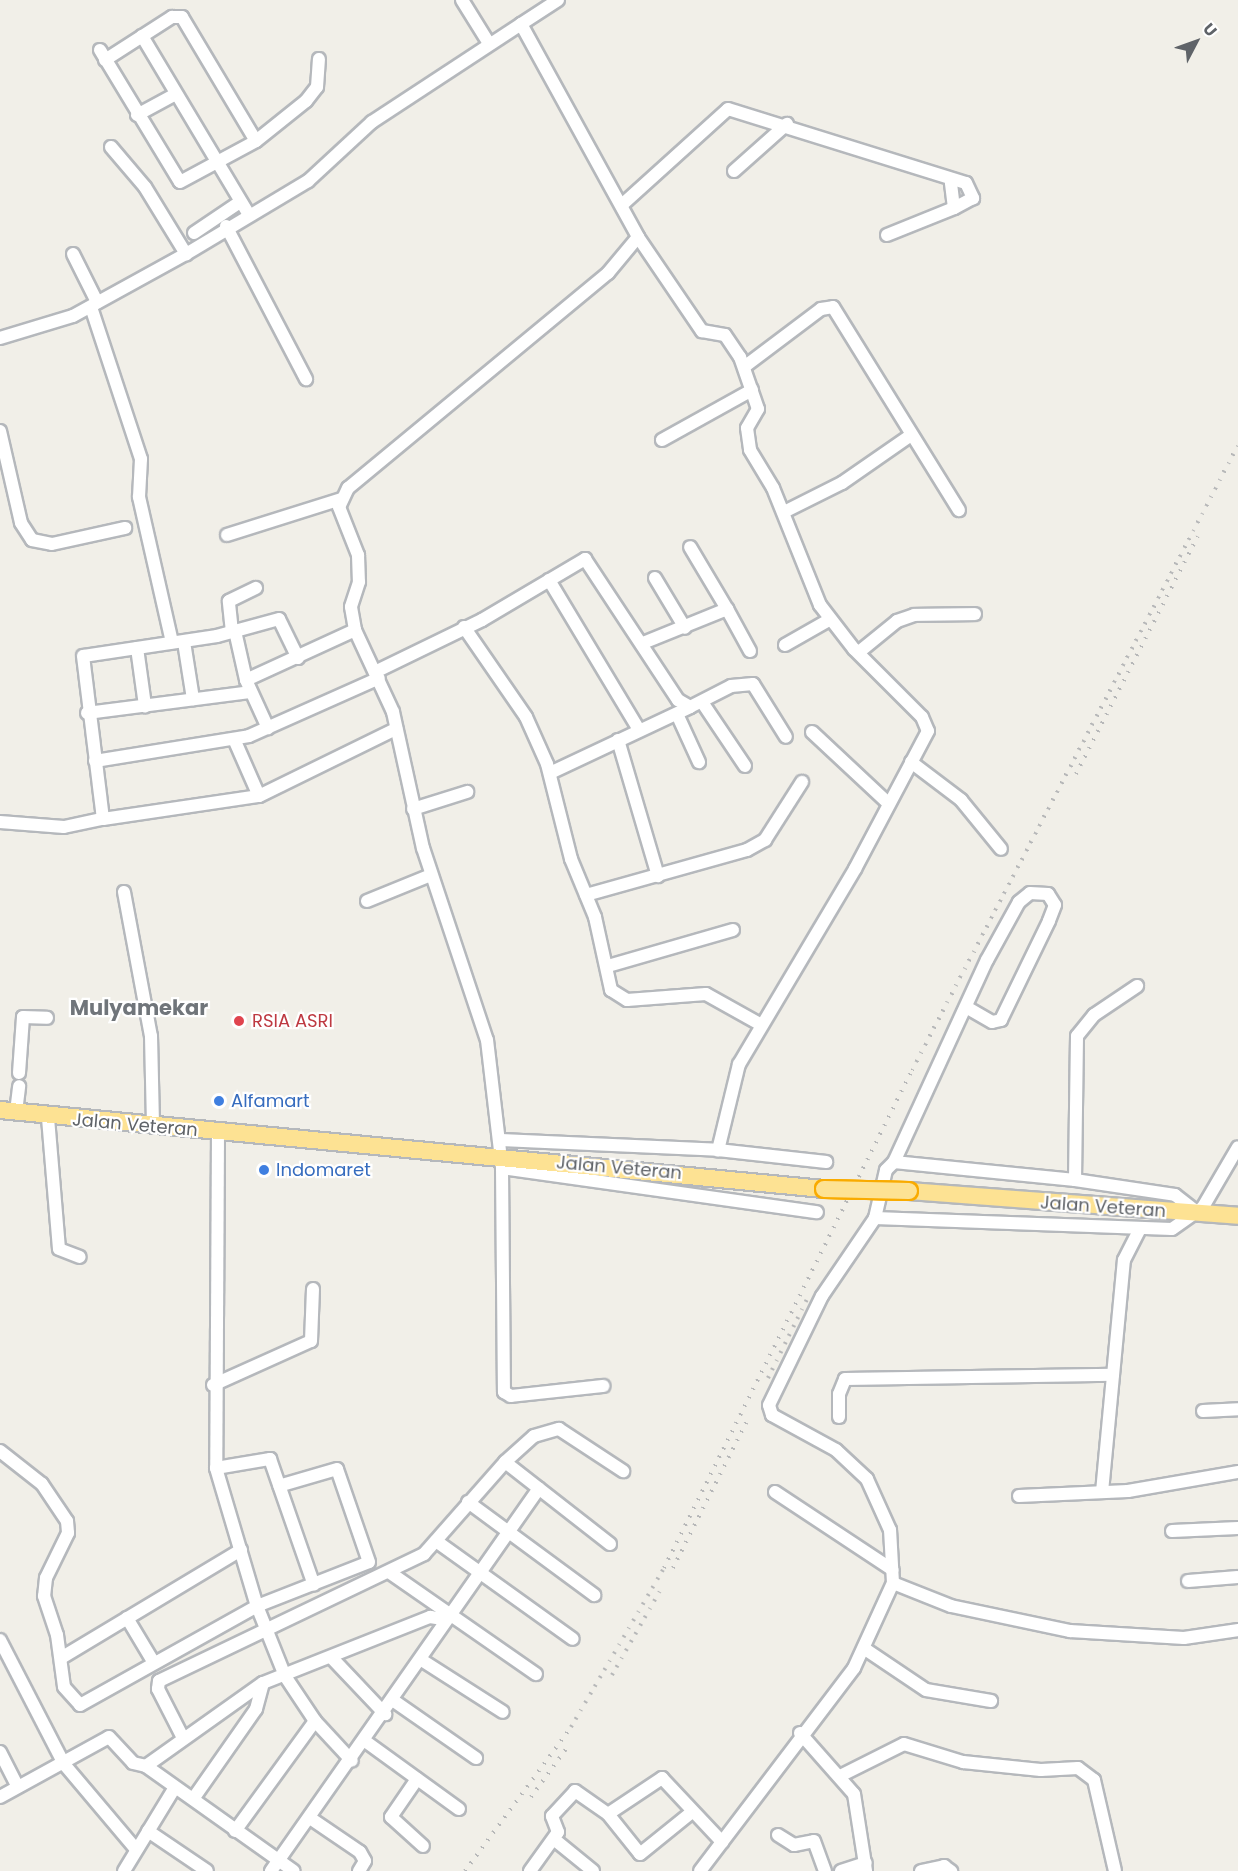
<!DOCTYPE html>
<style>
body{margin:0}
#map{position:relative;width:1238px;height:1871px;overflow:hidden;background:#f1efe8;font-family:Poppins,sans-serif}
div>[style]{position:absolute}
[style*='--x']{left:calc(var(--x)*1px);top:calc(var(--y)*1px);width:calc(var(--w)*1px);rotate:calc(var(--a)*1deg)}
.roads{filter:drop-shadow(2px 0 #b5b8bc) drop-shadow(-2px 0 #b5b8bc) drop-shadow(0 2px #b5b8bc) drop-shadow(0 -2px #b5b8bc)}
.minor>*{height:12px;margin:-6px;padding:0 6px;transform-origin:6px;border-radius:6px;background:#fff}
.highway>*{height:16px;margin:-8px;padding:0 8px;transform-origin:8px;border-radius:8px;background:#fde293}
.rail>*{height:4px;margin-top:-2px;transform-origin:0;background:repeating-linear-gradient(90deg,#b6b7b8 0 1.5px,transparent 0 9.5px)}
.bridges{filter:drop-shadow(2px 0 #f9ab00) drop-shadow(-2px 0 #f9ab00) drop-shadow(0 2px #f9ab00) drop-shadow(0 -2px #f9ab00)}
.highway-bridge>*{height:16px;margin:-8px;padding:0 8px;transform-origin:8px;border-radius:8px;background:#fde293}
.dots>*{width:16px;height:16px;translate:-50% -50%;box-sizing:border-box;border:3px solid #fff;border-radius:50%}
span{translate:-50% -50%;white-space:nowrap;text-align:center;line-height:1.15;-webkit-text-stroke:4.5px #fff;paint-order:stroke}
.health-label{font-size:18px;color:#be3a42}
.left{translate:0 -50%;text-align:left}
.shop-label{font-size:18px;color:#366cbe}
.street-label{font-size:18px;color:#5f6368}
.quarter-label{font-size:21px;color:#70757a;font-weight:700}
.north{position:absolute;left:1166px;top:12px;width:60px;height:60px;-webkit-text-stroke:4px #fff;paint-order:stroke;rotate:49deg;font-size:16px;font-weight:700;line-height:24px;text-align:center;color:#5f6368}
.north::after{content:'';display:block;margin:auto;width:21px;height:27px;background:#5f6368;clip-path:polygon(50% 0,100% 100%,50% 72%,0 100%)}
</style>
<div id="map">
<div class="roads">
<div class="minor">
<div style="--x:462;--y:0;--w:49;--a:58.2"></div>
<div style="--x:558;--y:0;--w:44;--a:147"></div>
<div style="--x:521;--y:24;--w:243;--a:61.2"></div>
<div style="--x:638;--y:237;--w:47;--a:129.8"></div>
<div style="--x:608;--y:273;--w:337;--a:140.4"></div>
<div style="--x:348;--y:488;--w:21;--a:115"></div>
<div style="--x:339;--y:507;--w:52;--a:68.4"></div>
<div style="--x:358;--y:555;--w:27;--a:88"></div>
<div style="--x:359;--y:582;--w:26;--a:108"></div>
<div style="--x:351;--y:607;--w:23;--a:80"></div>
<div style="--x:355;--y:630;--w:90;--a:65.1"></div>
<div style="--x:393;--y:712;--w:139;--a:77.6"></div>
<div style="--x:423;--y:848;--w:202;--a:71.6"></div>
<div style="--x:487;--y:1040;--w:129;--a:83.3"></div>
<div style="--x:502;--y:1168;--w:224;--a:89.5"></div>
<div style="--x:504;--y:1392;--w:8;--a:30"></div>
<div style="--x:511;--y:1396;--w:93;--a:-6.2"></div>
<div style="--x:142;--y:36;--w:209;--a:59.1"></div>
<div style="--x:100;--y:50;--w:154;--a:58.8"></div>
<div style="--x:180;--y:182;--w:86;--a:-28.3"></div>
<div style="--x:256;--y:141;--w:64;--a:-38.7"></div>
<div style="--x:306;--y:101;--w:18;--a:-52"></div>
<div style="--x:317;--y:87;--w:28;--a:-86"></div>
<div style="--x:105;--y:60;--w:80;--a:-32.7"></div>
<div style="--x:172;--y:17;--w:10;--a:0"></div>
<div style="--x:182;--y:17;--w:144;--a:59.2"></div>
<div style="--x:137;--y:115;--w:42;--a:-28.4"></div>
<div style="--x:111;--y:147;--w:52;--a:49.6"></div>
<div style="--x:145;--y:187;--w:79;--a:58.5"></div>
<div style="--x:734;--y:171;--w:71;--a:-41.6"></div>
<div style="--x:624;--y:203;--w:140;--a:-42.1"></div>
<div style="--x:728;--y:109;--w:249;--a:17.3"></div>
<div style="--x:966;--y:183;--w:17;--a:65"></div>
<div style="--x:973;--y:198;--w:21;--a:152"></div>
<div style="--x:954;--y:208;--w:25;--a:-97"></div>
<div style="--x:226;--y:226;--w:173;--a:62.4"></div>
<div style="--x:194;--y:233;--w:55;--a:-34"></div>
<div style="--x:887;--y:235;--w:72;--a:-21.9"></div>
<div style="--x:638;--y:237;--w:114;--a:55.8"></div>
<div style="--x:702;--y:331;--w:23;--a:10"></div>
<div style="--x:725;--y:335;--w:27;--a:56"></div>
<div style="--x:740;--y:357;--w:55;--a:70.9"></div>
<div style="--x:758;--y:409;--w:22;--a:120"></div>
<div style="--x:747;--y:428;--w:22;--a:82"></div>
<div style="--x:750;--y:450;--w:44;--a:58.8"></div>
<div style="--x:773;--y:488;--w:126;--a:68.1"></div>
<div style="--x:820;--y:605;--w:56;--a:52.3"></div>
<div style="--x:854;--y:649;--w:96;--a:45"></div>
<div style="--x:922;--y:717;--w:15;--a:67"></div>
<div style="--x:928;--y:731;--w:156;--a:117.9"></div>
<div style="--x:855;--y:869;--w:227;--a:120.7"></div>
<div style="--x:739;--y:1064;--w:89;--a:103.7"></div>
<div style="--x:73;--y:254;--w:54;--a:63.4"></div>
<div style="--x:91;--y:307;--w:160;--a:71.8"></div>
<div style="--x:141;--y:459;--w:38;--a:93"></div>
<div style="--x:139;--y:497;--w:149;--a:77.2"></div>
<div style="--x:0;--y:338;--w:76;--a:-16.8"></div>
<div style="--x:73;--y:316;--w:129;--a:-28.8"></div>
<div style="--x:186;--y:254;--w:142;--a:-30.9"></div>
<div style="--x:308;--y:181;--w:87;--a:-42.7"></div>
<div style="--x:372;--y:122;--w:178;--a:-33.3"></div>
<div style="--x:744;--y:367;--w:96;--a:-37"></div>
<div style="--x:821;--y:309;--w:12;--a:-9"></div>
<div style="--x:833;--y:307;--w:239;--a:58.2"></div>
<div style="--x:0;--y:431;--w:94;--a:77.1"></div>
<div style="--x:21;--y:523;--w:20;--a:57"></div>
<div style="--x:32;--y:540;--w:20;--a:11"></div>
<div style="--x:52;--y:544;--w:75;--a:-12.4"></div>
<div style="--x:662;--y:440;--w:103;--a:-29.1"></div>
<div style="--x:784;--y:512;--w:65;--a:-26.6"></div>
<div style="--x:842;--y:483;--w:84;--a:-34.8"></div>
<div style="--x:227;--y:535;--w:120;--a:-17.5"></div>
<div style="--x:655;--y:578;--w:58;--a:59"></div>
<div style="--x:549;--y:580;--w:175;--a:59"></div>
<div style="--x:727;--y:609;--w:48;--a:61.3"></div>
<div style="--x:464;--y:627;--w:109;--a:55.4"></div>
<div style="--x:526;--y:717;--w:51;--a:65.9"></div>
<div style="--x:547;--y:764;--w:98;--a:75.8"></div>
<div style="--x:571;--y:859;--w:63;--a:67.5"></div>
<div style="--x:595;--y:917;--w:75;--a:77.6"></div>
<div style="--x:611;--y:990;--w:19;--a:32"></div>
<div style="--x:627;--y:1000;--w:79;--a:-4.3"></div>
<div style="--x:706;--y:994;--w:62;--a:29.1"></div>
<div style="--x:235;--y:631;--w:50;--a:77.3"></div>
<div style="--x:246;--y:680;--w:53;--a:65.4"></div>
<div style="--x:232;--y:632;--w:31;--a:-96"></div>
<div style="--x:229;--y:601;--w:30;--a:-26"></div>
<div style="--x:184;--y:642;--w:58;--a:81"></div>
<div style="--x:643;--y:643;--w:91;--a:-22"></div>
<div style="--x:727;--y:609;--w:72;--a:-120.8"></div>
<div style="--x:785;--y:645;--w:51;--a:-29.6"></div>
<div style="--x:137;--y:648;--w:59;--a:82.1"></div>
<div style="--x:859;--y:652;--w:49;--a:-39.2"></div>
<div style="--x:897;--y:621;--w:18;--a:-19"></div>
<div style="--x:914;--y:615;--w:61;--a:-0.9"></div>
<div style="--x:298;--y:658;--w:43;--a:-116"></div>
<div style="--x:279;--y:619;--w:64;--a:164.7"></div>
<div style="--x:217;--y:636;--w:135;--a:171.5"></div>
<div style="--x:83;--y:656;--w:164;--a:83"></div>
<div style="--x:103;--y:819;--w:158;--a:-8.4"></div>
<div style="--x:259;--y:796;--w:153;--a:-26.1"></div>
<div style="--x:375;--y:672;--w:119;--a:-25.9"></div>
<div style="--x:482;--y:620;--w:120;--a:-30.6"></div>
<div style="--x:585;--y:559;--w:169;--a:56.6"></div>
<div style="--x:678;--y:700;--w:14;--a:30"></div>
<div style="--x:690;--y:707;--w:46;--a:-27.1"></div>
<div style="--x:731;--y:686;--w:22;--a:-5"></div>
<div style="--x:753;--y:684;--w:62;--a:58.1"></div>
<div style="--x:246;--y:680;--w:120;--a:-24.6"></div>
<div style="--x:702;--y:702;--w:77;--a:56.1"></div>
<div style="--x:87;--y:713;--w:164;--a:-7.3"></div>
<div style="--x:677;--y:714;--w:53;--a:65.4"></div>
<div style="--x:812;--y:732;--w:105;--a:43.1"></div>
<div style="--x:234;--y:739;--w:62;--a:66.3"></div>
<div style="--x:618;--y:740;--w:142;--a:73.6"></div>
<div style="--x:95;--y:761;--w:156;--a:-9.2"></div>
<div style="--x:249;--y:736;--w:142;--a:-24"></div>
<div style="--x:911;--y:762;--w:63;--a:37.2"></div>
<div style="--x:961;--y:800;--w:63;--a:50.8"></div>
<div style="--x:550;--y:773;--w:155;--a:-25.2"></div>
<div style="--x:413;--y:809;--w:57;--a:-17.5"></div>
<div style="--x:0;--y:822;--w:64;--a:4.5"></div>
<div style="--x:64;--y:827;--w:40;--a:-12"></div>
<div style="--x:124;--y:892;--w:147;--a:79.4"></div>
<div style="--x:151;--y:1036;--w:90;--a:88.7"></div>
<div style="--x:586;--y:895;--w:167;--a:-15.6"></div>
<div style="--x:747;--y:850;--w:21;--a:-29"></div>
<div style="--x:765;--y:840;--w:69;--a:-57.5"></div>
<div style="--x:367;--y:901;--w:69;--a:-22.1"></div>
<div style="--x:608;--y:966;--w:130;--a:-16.1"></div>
<div style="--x:19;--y:1073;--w:56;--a:-85.9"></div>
<div style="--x:23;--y:1017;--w:24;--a:2"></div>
<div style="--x:16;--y:1112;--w:26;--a:-83"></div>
<div style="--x:48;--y:1118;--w:131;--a:85.2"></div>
<div style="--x:59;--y:1249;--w:22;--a:21"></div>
<div style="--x:218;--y:1133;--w:335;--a:90.3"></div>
<div style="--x:216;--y:1468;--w:144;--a:73.5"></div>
<div style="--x:257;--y:1606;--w:75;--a:68.2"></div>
<div style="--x:285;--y:1676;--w:54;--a:56.3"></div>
<div style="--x:315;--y:1721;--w:54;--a:47.2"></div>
<div style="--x:501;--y:1140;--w:217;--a:2.6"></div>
<div style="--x:718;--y:1150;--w:109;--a:6.3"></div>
<div style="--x:894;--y:1162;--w:222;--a:-65.3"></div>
<div style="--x:987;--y:960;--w:66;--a:-61.1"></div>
<div style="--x:1019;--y:902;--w:14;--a:-39"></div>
<div style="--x:1030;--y:893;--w:18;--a:3"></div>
<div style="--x:1048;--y:894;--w:13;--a:58"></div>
<div style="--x:1055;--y:905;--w:17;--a:111"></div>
<div style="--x:1049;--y:921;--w:110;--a:115.9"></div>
<div style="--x:1001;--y:1020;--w:9;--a:167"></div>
<div style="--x:992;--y:1022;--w:28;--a:-150"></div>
<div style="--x:502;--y:1168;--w:318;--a:8"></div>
<div style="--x:1075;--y:1180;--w:144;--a:-89.2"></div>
<div style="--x:1077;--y:1036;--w:27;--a:-51"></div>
<div style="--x:1094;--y:1015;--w:52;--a:-34"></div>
<div style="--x:875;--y:1218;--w:297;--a:2.1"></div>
<div style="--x:1172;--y:1229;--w:38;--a:-35"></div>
<div style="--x:1203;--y:1207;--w:69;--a:-59.7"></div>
<div style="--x:213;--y:1385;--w:107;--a:-24.2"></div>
<div style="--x:311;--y:1341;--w:52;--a:-87.8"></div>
<div style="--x:1203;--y:1411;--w:35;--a:-3"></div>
<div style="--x:839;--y:1417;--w:23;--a:-90"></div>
<div style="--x:839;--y:1394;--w:16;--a:-68"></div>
<div style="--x:845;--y:1379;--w:268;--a:-0.9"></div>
<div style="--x:0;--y:1451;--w:53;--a:38.2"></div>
<div style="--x:42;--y:1484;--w:45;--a:56"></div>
<div style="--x:67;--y:1521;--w:12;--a:85"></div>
<div style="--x:68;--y:1533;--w:50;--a:116.1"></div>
<div style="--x:46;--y:1578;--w:18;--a:96"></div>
<div style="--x:44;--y:1596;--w:41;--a:71.6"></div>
<div style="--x:57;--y:1635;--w:52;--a:82.3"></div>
<div style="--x:64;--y:1687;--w:24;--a:48"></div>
<div style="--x:80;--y:1705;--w:203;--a:-29.2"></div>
<div style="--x:257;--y:1606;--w:120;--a:-21.4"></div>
<div style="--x:369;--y:1562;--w:98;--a:-109"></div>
<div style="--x:337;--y:1469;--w:60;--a:163.7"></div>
<div style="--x:216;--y:1468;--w:55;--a:-9.5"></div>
<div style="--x:270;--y:1459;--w:133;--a:70.8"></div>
<div style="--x:775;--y:1492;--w:141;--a:33.5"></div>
<div style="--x:1102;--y:1492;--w:233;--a:-84.6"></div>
<div style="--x:1124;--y:1260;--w:34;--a:-63"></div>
<div style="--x:1019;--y:1496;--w:109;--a:-2.6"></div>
<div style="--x:1128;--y:1491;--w:112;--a:-9.8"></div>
<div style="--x:468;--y:1502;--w:157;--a:36.4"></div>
<div style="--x:1172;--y:1531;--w:66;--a:-2.6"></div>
<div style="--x:436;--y:1541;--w:168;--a:35.6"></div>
<div style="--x:610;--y:1544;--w:133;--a:-142"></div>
<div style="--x:505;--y:1462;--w:39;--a:-42"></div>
<div style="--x:534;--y:1436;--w:26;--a:-16"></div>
<div style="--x:559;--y:1429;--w:77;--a:33.3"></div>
<div style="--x:389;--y:1572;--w:179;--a:34.8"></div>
<div style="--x:1188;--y:1581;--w:50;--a:-4.6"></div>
<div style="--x:893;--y:1583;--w:62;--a:21.6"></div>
<div style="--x:951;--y:1606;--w:122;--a:11.9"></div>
<div style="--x:1070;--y:1631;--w:114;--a:3.5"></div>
<div style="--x:1184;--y:1638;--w:55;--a:-8.4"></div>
<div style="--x:127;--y:1618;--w:52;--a:59"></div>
<div style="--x:0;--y:1640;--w:140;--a:62.7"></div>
<div style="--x:64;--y:1764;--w:110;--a:49.8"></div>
<div style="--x:865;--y:1649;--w:73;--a:33.9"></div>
<div style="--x:926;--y:1690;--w:66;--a:9.6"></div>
<div style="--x:331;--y:1657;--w:79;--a:46.5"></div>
<div style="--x:61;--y:1658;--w:210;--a:-31"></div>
<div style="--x:420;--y:1659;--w:98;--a:32.6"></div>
<div style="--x:394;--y:1701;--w:100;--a:34.8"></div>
<div style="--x:800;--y:1733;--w:81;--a:48.5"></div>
<div style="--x:854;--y:1794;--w:78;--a:81.1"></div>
<div style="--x:182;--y:1736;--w:53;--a:-117.1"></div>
<div style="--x:158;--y:1689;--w:8;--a:-83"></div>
<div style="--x:159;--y:1681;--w:294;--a:-25.6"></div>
<div style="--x:424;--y:1554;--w:123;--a:-48.6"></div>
<div style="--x:365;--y:1741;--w:116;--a:35.9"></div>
<div style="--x:0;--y:1752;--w:39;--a:63"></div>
<div style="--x:146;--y:1766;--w:143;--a:-35.4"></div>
<div style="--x:263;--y:1683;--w:180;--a:-21.6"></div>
<div style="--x:430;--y:1617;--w:13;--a:9"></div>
<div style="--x:842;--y:1775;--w:69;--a:-26.6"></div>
<div style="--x:904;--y:1744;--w:62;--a:17"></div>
<div style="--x:963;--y:1762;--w:78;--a:5.9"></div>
<div style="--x:1041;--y:1770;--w:37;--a:-3"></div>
<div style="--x:1078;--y:1768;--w:20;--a:37"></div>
<div style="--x:1094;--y:1780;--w:93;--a:77"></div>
<div style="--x:417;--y:1779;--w:46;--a:124.4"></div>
<div style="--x:391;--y:1817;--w:43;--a:42.2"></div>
<div style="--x:0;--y:1797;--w:124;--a:-28.8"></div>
<div style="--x:109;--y:1737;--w:35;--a:47"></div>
<div style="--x:133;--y:1763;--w:13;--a:13"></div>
<div style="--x:146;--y:1766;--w:181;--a:35.4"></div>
<div style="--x:193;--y:1799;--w:110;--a:-55"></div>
<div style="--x:256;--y:1709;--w:27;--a:-75"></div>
<div style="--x:608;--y:1814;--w:65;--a:-33.7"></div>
<div style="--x:662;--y:1778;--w:88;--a:46.8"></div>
<div style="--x:310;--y:1818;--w:60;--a:34.2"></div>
<div style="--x:360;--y:1852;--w:10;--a:61"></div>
<div style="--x:365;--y:1861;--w:12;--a:121"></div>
<div style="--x:148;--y:1831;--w:71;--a:34.1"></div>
<div style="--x:235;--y:1831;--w:136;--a:-54"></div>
<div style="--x:778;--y:1835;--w:19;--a:32"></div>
<div style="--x:794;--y:1845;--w:20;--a:-11"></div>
<div style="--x:814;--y:1841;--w:32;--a:70"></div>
<div style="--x:555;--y:1840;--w:49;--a:39.2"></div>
<div style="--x:124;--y:1871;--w:98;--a:-58.7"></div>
<div style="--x:271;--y:1871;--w:467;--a:-55"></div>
<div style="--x:530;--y:1871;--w:48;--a:-54.3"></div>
<div style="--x:558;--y:1832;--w:17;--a:-111"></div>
<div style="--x:552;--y:1816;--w:34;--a:-47"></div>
<div style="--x:575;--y:1791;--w:40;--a:34.9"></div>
<div style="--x:608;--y:1814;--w:51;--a:51.3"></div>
<div style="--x:640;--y:1854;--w:67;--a:-38.9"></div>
<div style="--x:700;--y:1871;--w:255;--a:-52.8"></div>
<div style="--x:854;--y:1668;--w:94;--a:-65.4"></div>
<div style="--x:893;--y:1583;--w:53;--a:-93.2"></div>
<div style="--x:890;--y:1530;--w:56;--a:-114.3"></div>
<div style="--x:867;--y:1479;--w:42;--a:-136.9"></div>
<div style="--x:836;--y:1450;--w:73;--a:-151.3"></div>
<div style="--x:772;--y:1415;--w:10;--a:-107"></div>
<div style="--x:769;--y:1405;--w:121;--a:-64.1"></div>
<div style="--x:822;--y:1296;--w:94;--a:-55.8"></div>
<div style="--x:875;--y:1218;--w:49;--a:-77.1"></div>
<div style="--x:886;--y:1170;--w:11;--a:-45"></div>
<div style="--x:894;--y:1162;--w:182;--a:5.7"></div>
<div style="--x:1075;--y:1180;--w:101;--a:8.5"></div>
<div style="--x:1175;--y:1195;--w:28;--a:38"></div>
<div style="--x:841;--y:1871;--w:26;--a:-18"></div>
<div style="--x:921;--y:1871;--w:24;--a:-12"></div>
<div style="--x:944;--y:1866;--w:9;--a:36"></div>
</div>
<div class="highway">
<div style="--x:0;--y:1110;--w:828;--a:5.48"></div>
<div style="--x:909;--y:1191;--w:330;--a:4.3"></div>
</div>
</div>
<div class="rail">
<div style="--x:1076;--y:774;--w:267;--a:-62.9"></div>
<div style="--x:768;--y:1378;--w:90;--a:-63.7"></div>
<div style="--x:673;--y:1568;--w:165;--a:-63.3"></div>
<div style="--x:612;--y:1675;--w:99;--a:-60.3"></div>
<div style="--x:531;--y:1797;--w:59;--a:-53.9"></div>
<div style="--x:465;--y:1871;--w:179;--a:-53.6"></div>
<div style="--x:571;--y:1727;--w:184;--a:-59.7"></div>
<div style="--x:664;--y:1568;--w:556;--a:-63.53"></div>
<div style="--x:912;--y:1070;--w:705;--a:-62.45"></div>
</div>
<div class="bridges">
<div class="highway-bridge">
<div style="--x:824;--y:1189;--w:85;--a:1.3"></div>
</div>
</div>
<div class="dots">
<div style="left:239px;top:1021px;background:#e0444e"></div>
<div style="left:219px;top:1101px;background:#3f7fe0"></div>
<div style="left:264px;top:1170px;background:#3f7fe0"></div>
</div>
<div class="health-label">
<span class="left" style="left:252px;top:1021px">RSIA ASRI</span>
</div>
<div class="shop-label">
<span class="left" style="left:231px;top:1101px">Alfamart</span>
<span class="left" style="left:276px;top:1170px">Indomaret</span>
</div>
<div class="street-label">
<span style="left:135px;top:1125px;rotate:5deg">Jalan Veteran</span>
<span style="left:619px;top:1168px;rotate:5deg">Jalan Veteran</span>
<span style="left:1103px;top:1207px;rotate:4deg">Jalan Veteran</span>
</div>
<div class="quarter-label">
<span style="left:139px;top:1008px">Mulyamekar</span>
</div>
<div class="north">U</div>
</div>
